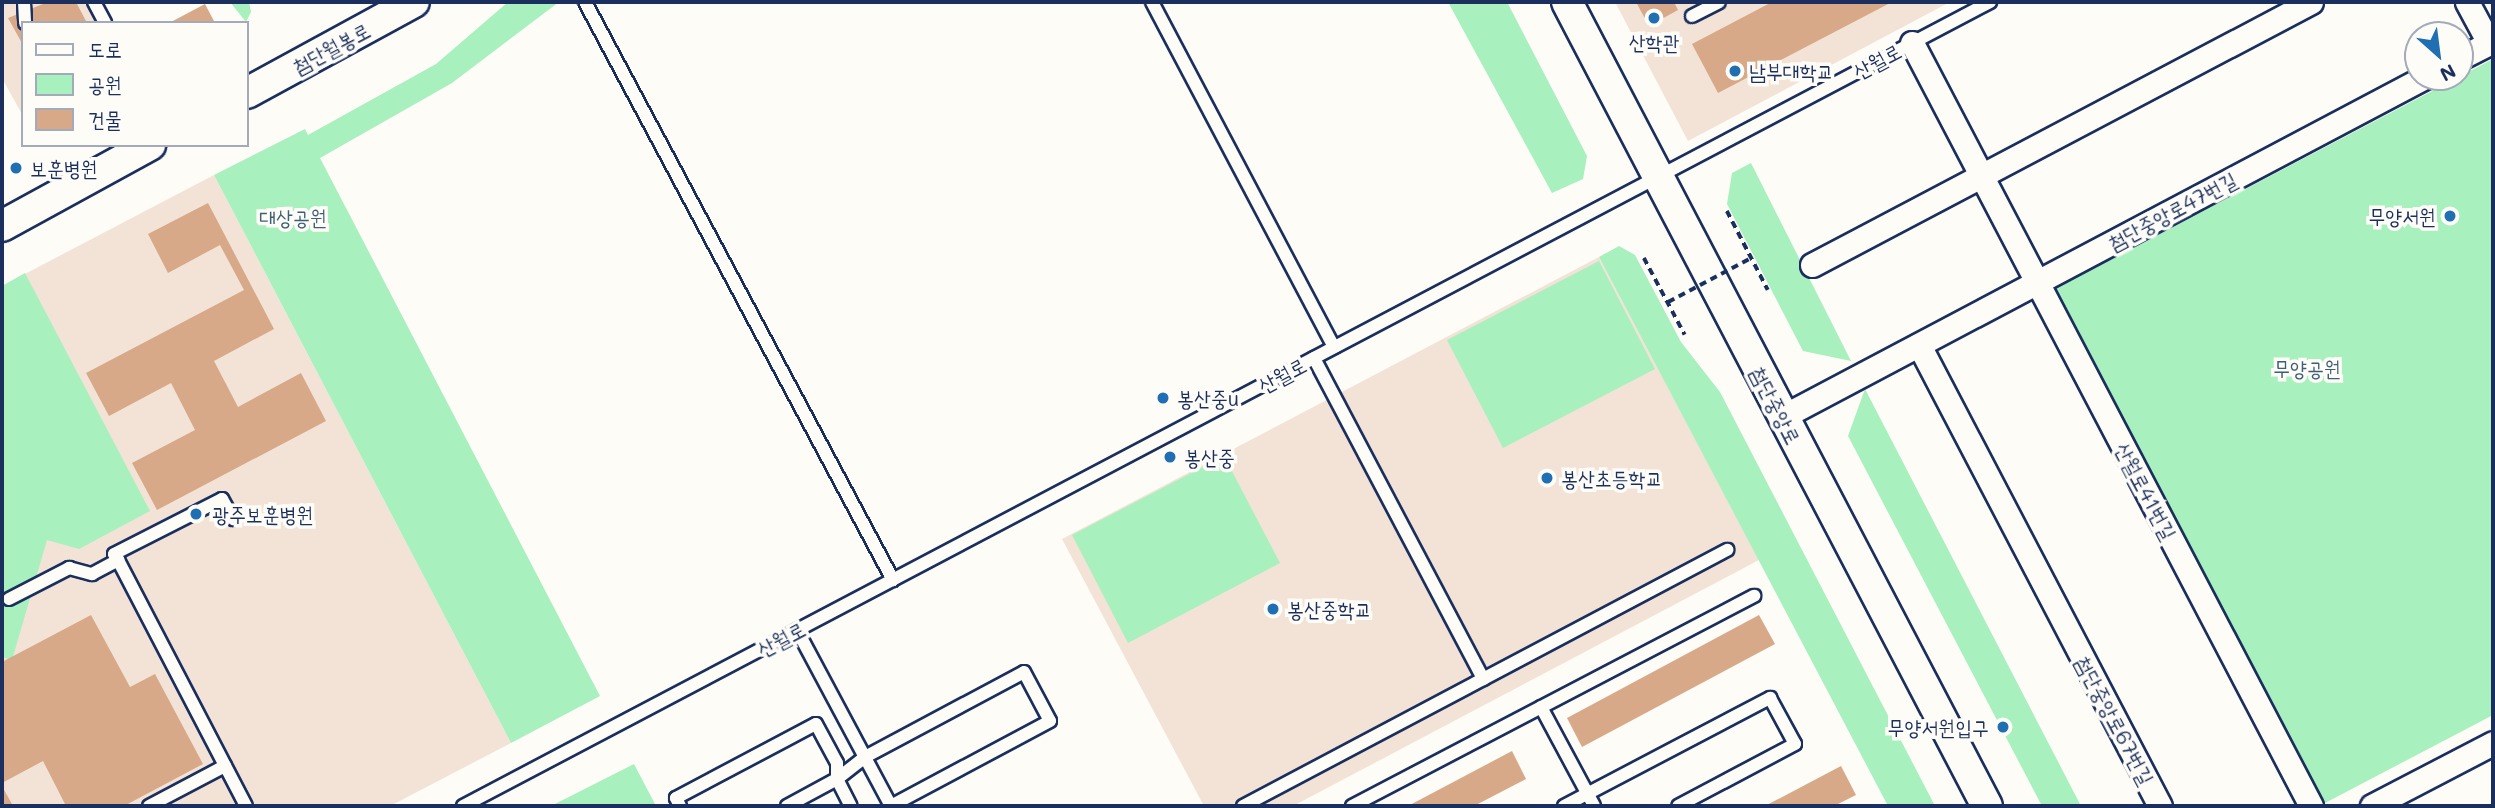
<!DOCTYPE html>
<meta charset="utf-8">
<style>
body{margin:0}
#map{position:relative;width:2495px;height:808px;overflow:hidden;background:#fdfcf7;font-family:Mali,"Poor Story",sans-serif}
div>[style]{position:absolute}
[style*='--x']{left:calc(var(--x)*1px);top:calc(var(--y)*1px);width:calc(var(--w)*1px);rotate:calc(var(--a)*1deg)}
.built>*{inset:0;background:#f2e3d6}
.green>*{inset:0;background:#a8f0bd}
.building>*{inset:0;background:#d7a988}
.path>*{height:3.5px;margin-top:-1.75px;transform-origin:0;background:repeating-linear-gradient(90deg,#1b2f5e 0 7px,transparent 0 12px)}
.roads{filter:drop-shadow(2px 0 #1b2f5e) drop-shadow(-2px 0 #1b2f5e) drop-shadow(0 2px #1b2f5e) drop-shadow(0 -2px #1b2f5e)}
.service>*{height:12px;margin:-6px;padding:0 6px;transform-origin:6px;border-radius:6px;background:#fdfcf7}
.minor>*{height:23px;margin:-11.5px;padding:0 11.5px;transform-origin:11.5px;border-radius:11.5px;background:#fdfcf7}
.tertiary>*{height:30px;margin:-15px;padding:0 15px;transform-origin:15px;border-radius:15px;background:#fdfcf7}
.path-bridge>*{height:3.5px;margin-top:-1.75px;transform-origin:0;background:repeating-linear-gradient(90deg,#1b2f5e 0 7px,transparent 0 12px)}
.dots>*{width:19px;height:19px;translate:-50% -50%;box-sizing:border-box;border:4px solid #fdfcf7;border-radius:50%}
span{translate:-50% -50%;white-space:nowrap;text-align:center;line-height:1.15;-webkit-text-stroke:7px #fdfcf7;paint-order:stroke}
.poi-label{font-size:21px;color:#1b2f5e}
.left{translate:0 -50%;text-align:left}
.right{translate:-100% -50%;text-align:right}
.street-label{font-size:21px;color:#1b2f5e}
.park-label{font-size:21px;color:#3e5f76}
.frame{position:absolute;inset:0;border:4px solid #1b2f5e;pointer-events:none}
.legend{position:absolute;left:21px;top:21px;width:228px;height:126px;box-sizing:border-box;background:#fdfcf7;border:2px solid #a3aaba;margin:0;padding:9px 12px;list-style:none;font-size:21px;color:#1b2f5e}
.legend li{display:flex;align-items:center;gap:14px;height:35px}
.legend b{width:35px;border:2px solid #a3aaba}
.north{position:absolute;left:2404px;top:21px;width:70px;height:70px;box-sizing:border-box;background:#fdfcf7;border:2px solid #a3aaba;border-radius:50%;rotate:152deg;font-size:19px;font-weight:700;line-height:28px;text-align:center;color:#1b2f5e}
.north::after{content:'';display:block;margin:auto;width:24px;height:32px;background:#1f6fb2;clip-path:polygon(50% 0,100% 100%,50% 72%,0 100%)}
</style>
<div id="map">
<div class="built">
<div style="clip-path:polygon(103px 2px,115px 23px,23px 23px,23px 116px,2px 78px,2px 3px)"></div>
<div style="clip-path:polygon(1615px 2px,1950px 2px,1688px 141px)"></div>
<div style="clip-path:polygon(214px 175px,511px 743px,390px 806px,2px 806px,2px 286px)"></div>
<div style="clip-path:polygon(1599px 257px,1759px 560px,1293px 806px,1204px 806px,1062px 539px)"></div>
</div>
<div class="green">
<div style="clip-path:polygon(230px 2px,249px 2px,251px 12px,246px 22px)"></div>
<div style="clip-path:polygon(508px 2px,559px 2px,452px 83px,320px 158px,600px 696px,511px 743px,214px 175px,305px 129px,308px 135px,436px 64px)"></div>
<div style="clip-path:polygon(1448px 2px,1507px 2px,1587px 156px,1583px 179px,1552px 193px)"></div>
<div style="clip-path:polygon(2493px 59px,2493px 715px,2325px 803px,2055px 289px)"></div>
<div style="clip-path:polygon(1751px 163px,1851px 361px,1803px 351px,1727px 204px,1732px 173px)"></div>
<div style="clip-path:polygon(1619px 246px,1635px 255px,1681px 342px,1720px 392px,1935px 806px,1888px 806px,1599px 257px)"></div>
<div style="clip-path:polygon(1599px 261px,1655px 369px,1503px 448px,1447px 340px)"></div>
<div style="clip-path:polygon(25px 273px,150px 511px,79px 549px,47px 540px,12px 660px,2px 657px,2px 286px)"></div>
<div style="clip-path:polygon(1865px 389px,2081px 806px,2042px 806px,1848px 436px)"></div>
<div style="clip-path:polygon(1224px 456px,1280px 563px,1128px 643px,1072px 535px)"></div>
<div style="clip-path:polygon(634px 764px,656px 806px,551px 806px)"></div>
</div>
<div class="building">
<div style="clip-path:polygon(48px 2px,76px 2px,87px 23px,23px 23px,23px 45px,8px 18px)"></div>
<div style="clip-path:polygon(1636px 2px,1674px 2px,1678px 10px,1649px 26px)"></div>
<div style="clip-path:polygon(1772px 2px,1892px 2px,1718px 93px,1692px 44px)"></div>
<div style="clip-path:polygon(205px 4px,215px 23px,169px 23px)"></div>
<div style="clip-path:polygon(208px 203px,274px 329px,214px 361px,238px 407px,301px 373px,326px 421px,157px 510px,132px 463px,195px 430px,171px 383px,109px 416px,86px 373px,244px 290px,220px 245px,168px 273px,148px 234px)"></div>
<div style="clip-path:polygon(91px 615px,130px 687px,155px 674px,203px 764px,124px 806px,66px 806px,43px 761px,2px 783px,2px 662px)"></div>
<div style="clip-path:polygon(1759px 615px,1775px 644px,1582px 747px,1567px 718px)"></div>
<div style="clip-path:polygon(1512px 751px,1526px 779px,1474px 806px,1408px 806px)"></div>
<div style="clip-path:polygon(1841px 766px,1856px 795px,1834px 806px,1765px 806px)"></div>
<div style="clip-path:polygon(2px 786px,13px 806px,2px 806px)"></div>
</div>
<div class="path">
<div style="--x:1727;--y:211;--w:89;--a:62.6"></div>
<div style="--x:1644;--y:258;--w:87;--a:62"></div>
</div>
<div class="roads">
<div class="service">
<div style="--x:24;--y:2;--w:21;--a:87"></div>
<div style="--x:94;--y:2;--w:24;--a:62"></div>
<div style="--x:585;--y:2;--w:655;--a:61.95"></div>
<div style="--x:1152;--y:2;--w:390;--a:62.2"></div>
<div style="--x:1692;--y:16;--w:30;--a:-27"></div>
<div style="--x:1314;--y:358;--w:363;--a:62.2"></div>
<div style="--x:118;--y:560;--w:7;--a:-124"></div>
<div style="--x:114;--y:554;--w:121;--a:-27"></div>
<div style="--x:222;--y:499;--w:23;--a:61"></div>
<div style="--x:9;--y:599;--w:68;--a:-27.3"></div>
<div style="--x:69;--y:568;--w:24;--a:15"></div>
<div style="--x:92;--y:574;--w:30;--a:-28"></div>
<div style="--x:118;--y:560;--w:277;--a:62.5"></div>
<div style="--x:797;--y:630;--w:200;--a:61.9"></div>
<div style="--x:1541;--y:707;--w:112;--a:61.8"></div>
<div style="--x:149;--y:806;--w:86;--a:-27.8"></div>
<div style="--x:463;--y:806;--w:1726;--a:-27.77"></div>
<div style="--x:680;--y:806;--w:9;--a:-117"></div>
<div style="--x:676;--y:798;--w:158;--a:-27.9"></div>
<div style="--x:816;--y:724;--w:44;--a:61.7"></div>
<div style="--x:837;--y:763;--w:16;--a:90"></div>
<div style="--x:837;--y:779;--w:30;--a:63"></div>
<div style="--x:787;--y:806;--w:57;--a:-28.4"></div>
<div style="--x:837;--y:779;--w:36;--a:-38"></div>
<div style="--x:865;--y:757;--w:180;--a:-28.1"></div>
<div style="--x:1024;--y:672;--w:55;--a:62"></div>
<div style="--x:1050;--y:721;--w:180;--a:151.9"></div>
<div style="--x:1243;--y:806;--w:548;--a:-27.88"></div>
<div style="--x:1352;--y:806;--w:454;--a:-27.6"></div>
<div style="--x:1564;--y:806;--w:233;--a:-27.7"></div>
<div style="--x:1770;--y:698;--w:52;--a:61.5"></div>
<div style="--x:1795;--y:744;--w:132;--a:152.1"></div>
</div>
<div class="minor">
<div style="--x:2467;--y:2;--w:47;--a:61.8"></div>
<div style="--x:1912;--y:43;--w:861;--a:62.39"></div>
<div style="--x:2460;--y:58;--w:37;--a:-27"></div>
<div style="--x:1812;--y:265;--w:564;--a:-27.79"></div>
<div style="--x:1919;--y:345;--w:520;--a:62.4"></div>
<div style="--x:1782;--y:417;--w:727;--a:-27.87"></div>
<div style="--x:2372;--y:806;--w:136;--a:-27.5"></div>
</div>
<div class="tertiary">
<div style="--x:1567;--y:2;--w:907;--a:62.42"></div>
<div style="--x:247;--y:93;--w:190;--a:-28.6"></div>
<div style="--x:2;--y:226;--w:169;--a:-28.7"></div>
</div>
</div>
<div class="path-bridge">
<div style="--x:1668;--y:302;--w:94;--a:-27.9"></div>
</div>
<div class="dots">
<div style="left:1654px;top:18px;background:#1f6fb2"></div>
<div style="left:1735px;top:71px;background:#1f6fb2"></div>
<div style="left:16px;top:168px;background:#1f6fb2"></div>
<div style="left:2450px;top:216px;background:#1f6fb2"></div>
<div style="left:1163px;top:398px;background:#1f6fb2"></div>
<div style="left:1170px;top:457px;background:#1f6fb2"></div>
<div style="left:1547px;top:478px;background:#1f6fb2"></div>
<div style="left:196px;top:514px;background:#1f6fb2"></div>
<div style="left:1273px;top:609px;background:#1f6fb2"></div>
<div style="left:2003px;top:727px;background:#1f6fb2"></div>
</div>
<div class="poi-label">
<span style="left:1654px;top:42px">산학관</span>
<span class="left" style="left:1749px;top:71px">남부대학교</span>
<span class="left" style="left:30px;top:168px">보훈병원</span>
<span class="right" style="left:2436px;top:216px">무양서원</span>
<span class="left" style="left:1177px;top:398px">봉산중u</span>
<span class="left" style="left:1184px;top:457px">봉산중</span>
<span class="left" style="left:1561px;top:478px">봉산초등학교</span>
<span class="left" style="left:212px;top:514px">광주보훈병원</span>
<span class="left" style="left:1287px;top:609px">봉산중학교</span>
<span class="right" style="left:1989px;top:727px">무양서원입구</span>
</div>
<div class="street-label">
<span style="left:331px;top:48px;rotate:-28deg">첨단월봉로</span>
<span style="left:1877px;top:61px;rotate:-28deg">산월로</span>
<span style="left:2172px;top:211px;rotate:-28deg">첨단중앙로47번길</span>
<span style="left:1282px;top:375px;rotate:-28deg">산월로</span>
<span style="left:1776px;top:405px;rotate:63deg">첨단중앙로</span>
<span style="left:2146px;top:491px;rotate:62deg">산월로41번길</span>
<span style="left:781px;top:639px;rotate:-28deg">산월로</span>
<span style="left:2115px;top:720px;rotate:62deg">첨단중앙로67번길</span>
</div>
<div class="park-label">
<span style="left:293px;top:217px">대상공원</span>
<span style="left:2307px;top:368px">무양공원</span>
</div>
<div class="frame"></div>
<ul class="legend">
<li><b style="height:9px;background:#fdfcf7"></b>도로</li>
<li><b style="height:19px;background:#a8f0bd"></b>공원</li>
<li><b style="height:19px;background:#d7a988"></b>건물</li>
</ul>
<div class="north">N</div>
</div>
